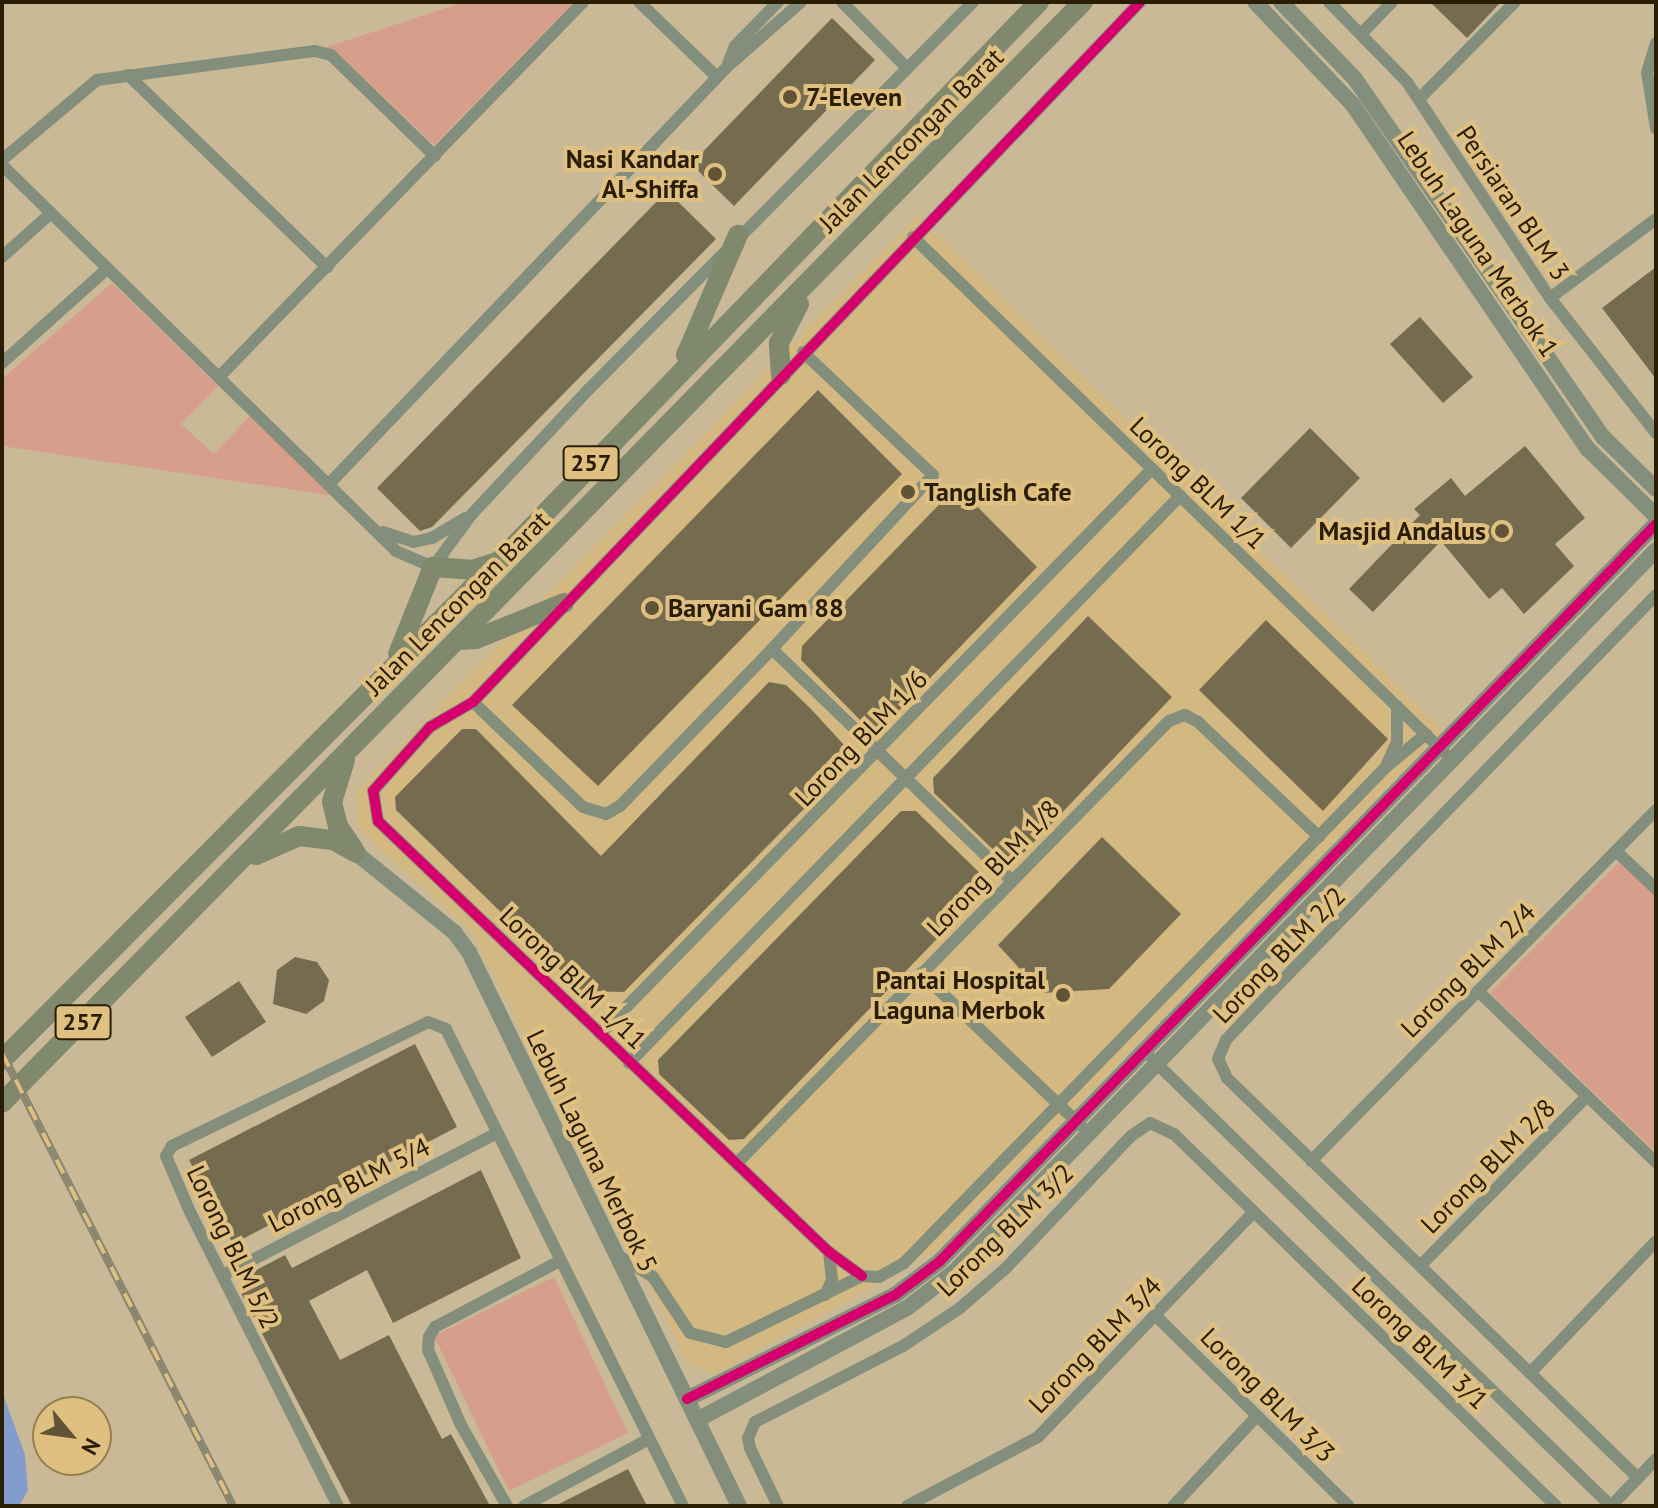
<!DOCTYPE html>
<style>
body{margin:0}
#map{position:relative;width:1658px;height:1508px;overflow:hidden;background:#cab996;font-family:"PT Sans",sans-serif}
div>[style]{position:absolute}
[style*='--x']{left:calc(var(--x)*1px);top:calc(var(--y)*1px);width:calc(var(--w)*1px);rotate:calc(var(--a)*1deg)}
.built>*{inset:0;background:#d3b881}
.green>*{inset:0;background:#d69e8b}
.water>*{inset:0;background:#849ccb}
.building>*{inset:0;background:#756c50}
.minor>*{height:12px;margin:-6px;padding:0 6px;transform-origin:6px;border-radius:6px;background:#838e7c}
.tertiary>*{height:16px;margin:-8px;padding:0 8px;transform-origin:8px;border-radius:8px;background:#838e7c}
.trunk>*{height:20px;margin:-10px;padding:0 10px;transform-origin:10px;border-radius:10px;background:#80886e}
.rail>*{height:8px;margin-top:-4px;transform-origin:0;background:repeating-linear-gradient(90deg,#e0c080 0 15px,#88866f 0 30px);box-sizing:border-box;border-block:2px solid #88866f}
.cycleway>*{height:10px;margin:-5px;padding:0 5px;transform-origin:5px;border-radius:5px;background:#d6006c}
.dots>*{width:22px;height:22px;translate:-50% -50%;box-sizing:border-box;border:4px solid #e0c080;border-radius:50%}
span{translate:-50% -50%;white-space:nowrap;text-align:center;line-height:1.15;-webkit-text-stroke:8px #e0c080;paint-order:stroke}
.shield-label span{padding:2px 6px;background:#e0c080;border:2px solid;border-radius:6px;-webkit-text-stroke-width:0}
.shield-label{font-size:24px;color:#291d03;font-weight:700}
.poi-label{font-size:26px;color:#291d03;font-weight:700}
.left{translate:0 -50%;text-align:left}
.right{translate:-100% -50%;text-align:right}
.street-label{font-size:26px;color:#291d03}
.frame{position:absolute;inset:0;border:4px solid #291d03;pointer-events:none}
.north{position:absolute;left:32px;top:1396px;width:80px;height:80px;box-sizing:border-box;background:#e0c080;border:2px solid #977f4e;border-radius:50%;rotate:119deg;font-size:22px;font-weight:700;line-height:32px;text-align:center;color:#291d03}
.north::after{content:'';display:block;margin:auto;width:28px;height:36px;background:#615436;clip-path:polygon(50% 0,100% 100%,50% 72%,0 100%)}
</style>
<div id="map">
<div class="built">
<div style="clip-path:polygon(918px 215px,1443px 730px,934px 1252px,713px 1375px,687px 1360px,473px 934px,357px 827px,357px 790px)"></div>
</div>
<div class="green">
<div style="clip-path:polygon(464px 2px,574px 2px,434px 145px,339px 54px,324px 48px)"></div>
<div style="clip-path:polygon(112px 283px,218px 386px,181px 424px,214px 454px,250px 416px,335px 496px,2px 446px,2px 379px)"></div>
<div style="clip-path:polygon(1619px 862px,1656px 897px,1656px 1152px,1490px 993px)"></div>
<div style="clip-path:polygon(554px 1277px,628px 1433px,509px 1491px,434px 1336px)"></div>
</div>
<div class="water">
<div style="clip-path:polygon(2px 1391px,25px 1455px,28px 1490px,19px 1506px,2px 1506px)"></div>
</div>
<div class="building">
<div style="clip-path:polygon(1430px 2px,1501px 2px,1467px 38px)"></div>
<div style="clip-path:polygon(832px 18px,875px 60px,734px 206px,691px 164px)"></div>
<div style="clip-path:polygon(667px 191px,716px 239px,432px 527px,420px 531px,377px 488px)"></div>
<div style="clip-path:polygon(1656px 267px,1656px 379px,1602px 308px)"></div>
<div style="clip-path:polygon(1420px 317px,1473px 377px,1443px 403px,1390px 344px)"></div>
<div style="clip-path:polygon(818px 390px,902px 474px,598px 786px,512px 705px)"></div>
<div style="clip-path:polygon(1310px 428px,1360px 478px,1291px 548px,1241px 498px)"></div>
<div style="clip-path:polygon(1525px 446px,1585px 518px,1555px 544px,1574px 566px,1524px 614px,1502px 588px,1489px 599px,1441px 541px,1373px 612px,1349px 589px,1420px 515px,1414px 509px,1451px 478px,1465px 496px)"></div>
<div style="clip-path:polygon(957px 486px,1037px 567px,883px 727px,868px 728px,801px 660px,802px 646px)"></div>
<div style="clip-path:polygon(1088px 616px,1172px 697px,1018px 859px,1003px 859px,934px 793px,933px 778px)"></div>
<div style="clip-path:polygon(1266px 620px,1388px 739px,1323px 811px,1199px 690px)"></div>
<div style="clip-path:polygon(769px 682px,786px 685px,811px 709px,845px 746px,849px 763px,624px 992px,582px 991px,396px 810px,395px 797px,462px 729px,476px 729px,601px 856px)"></div>
<div style="clip-path:polygon(901px 811px,916px 811px,954px 848px,983px 876px,984px 890px,744px 1139px,729px 1140px,659px 1074px,658px 1060px)"></div>
<div style="clip-path:polygon(1102px 837px,1181px 914px,1109px 989px,1042px 993px,998px 945px)"></div>
<div style="clip-path:polygon(295px 957px,317px 962px,329px 980px,324px 1001px,306px 1014px,273px 1004px,277px 970px)"></div>
<div style="clip-path:polygon(239px 981px,266px 1022px,212px 1057px,185px 1017px)"></div>
<div style="clip-path:polygon(415px 1044px,457px 1127px,233px 1244px,189px 1160px)"></div>
<div style="clip-path:polygon(481px 1170px,521px 1258px,393px 1323px,367px 1270px,309px 1301px,340px 1360px,389px 1335px,442px 1439px,451px 1434px,490px 1506px,352px 1506px,241px 1293px,245px 1276px,285px 1255px,292px 1268px)"></div>
<div style="clip-path:polygon(628px 1469px,647px 1506px,555px 1506px)"></div>
</div>
<div class="minor">
<div style="--x:639;--y:2;--w:108;--a:43.9"></div>
<div style="--x:842;--y:2;--w:93;--a:45.4"></div>
<div style="--x:1329;--y:2;--w:112;--a:45.7"></div>
<div style="--x:1407;--y:82;--w:259;--a:56.5"></div>
<div style="--x:1550;--y:298;--w:172;--a:51.9"></div>
<div style="--x:1362;--y:33;--w:43;--a:-45.9"></div>
<div style="--x:1656;--y:43;--w:30;--a:107"></div>
<div style="--x:1647;--y:72;--w:57;--a:80.9"></div>
<div style="--x:728;--y:64;--w:19;--a:-69"></div>
<div style="--x:735;--y:46;--w:62;--a:-45.7"></div>
<div style="--x:128;--y:75;--w:277;--a:44"></div>
<div style="--x:1419;--y:99;--w:136;--a:-45.3"></div>
<div style="--x:2;--y:160;--w:124;--a:-40.1"></div>
<div style="--x:97;--y:80;--w:220;--a:-7.6"></div>
<div style="--x:315;--y:51;--w:16;--a:14"></div>
<div style="--x:331;--y:55;--w:145;--a:44.2"></div>
<div style="--x:2;--y:165;--w:552;--a:44.41"></div>
<div style="--x:396;--y:551;--w:40;--a:23.4"></div>
<div style="--x:433;--y:567;--w:66;--a:-53.7"></div>
<div style="--x:472;--y:514;--w:171;--a:-46.9"></div>
<div style="--x:589;--y:389;--w:545;--a:-45.22"></div>
<div style="--x:913;--y:237;--w:741;--a:44.13"></div>
<div style="--x:2;--y:257;--w:66;--a:-41.9"></div>
<div style="--x:1550;--y:298;--w:132;--a:-36.7"></div>
<div style="--x:2;--y:363;--w:142;--a:-41.9"></div>
<div style="--x:219;--y:377;--w:523;--a:-45.85"></div>
<div style="--x:329;--y:484;--w:578;--a:-46.33"></div>
<div style="--x:728;--y:66;--w:97;--a:-41.2"></div>
<div style="--x:383;--y:532;--w:32;--a:18"></div>
<div style="--x:413;--y:542;--w:19;--a:-12"></div>
<div style="--x:432;--y:538;--w:39;--a:-31"></div>
<div style="--x:772;--y:649;--w:332;--a:44"></div>
<div style="--x:473;--y:702;--w:152;--a:43.7"></div>
<div style="--x:583;--y:807;--w:24;--a:17"></div>
<div style="--x:606;--y:814;--w:16;--a:-30"></div>
<div style="--x:620;--y:806;--w:219;--a:-45.9"></div>
<div style="--x:772;--y:649;--w:237;--a:-47.2"></div>
<div style="--x:933;--y:475;--w:179;--a:-136.6"></div>
<div style="--x:1387;--y:764;--w:24;--a:-66"></div>
<div style="--x:1397;--y:742;--w:36;--a:-90"></div>
<div style="--x:1616;--y:851;--w:55;--a:43.5"></div>
<div style="--x:921;--y:973;--w:221;--a:43.7"></div>
<div style="--x:1478;--y:991;--w:247;--a:43.9"></div>
<div style="--x:600;--y:1034;--w:790;--a:-45.67"></div>
<div style="--x:1152;--y:1059;--w:641;--a:44.24"></div>
<div style="--x:629;--y:1063;--w:791;--a:-45.82"></div>
<div style="--x:1311;--y:1161;--w:492;--a:-45.5"></div>
<div style="--x:737;--y:1163;--w:618;--a:-45.66"></div>
<div style="--x:1169;--y:721;--w:17;--a:-21"></div>
<div style="--x:1185;--y:715;--w:15;--a:28"></div>
<div style="--x:1198;--y:722;--w:167;--a:43.5"></div>
<div style="--x:616;--y:1254;--w:44;--a:31.9"></div>
<div style="--x:653;--y:1277;--w:67;--a:56.5"></div>
<div style="--x:690;--y:1333;--w:37;--a:14"></div>
<div style="--x:726;--y:1342;--w:151;--a:-25.9"></div>
<div style="--x:862;--y:1276;--w:17;--a:3"></div>
<div style="--x:879;--y:1277;--w:29;--a:-29"></div>
<div style="--x:904;--y:1263;--w:692;--a:-45.82"></div>
<div style="--x:1386;--y:767;--w:52;--a:-39.5"></div>
<div style="--x:1420;--y:1266;--w:238;--a:-45.5"></div>
<div style="--x:223;--y:1275;--w:309;--a:-27.4"></div>
<div style="--x:862;--y:1276;--w:41;--a:-144"></div>
<div style="--x:829;--y:1252;--w:624;--a:-136.3"></div>
<div style="--x:378;--y:821;--w:30;--a:-99"></div>
<div style="--x:373;--y:791;--w:86;--a:-48.3"></div>
<div style="--x:430;--y:727;--w:50;--a:-30.2"></div>
<div style="--x:473;--y:702;--w:967;--a:-46.38"></div>
<div style="--x:825;--y:1295;--w:17;--a:-65"></div>
<div style="--x:832;--y:1280;--w:28;--a:-96"></div>
<div style="--x:1155;--y:1315;--w:272;--a:44.6"></div>
<div style="--x:1530;--y:1373;--w:182;--a:-46.3"></div>
<div style="--x:1638;--y:1478;--w:574;--a:-135.78"></div>
<div style="--x:1227;--y:1078;--w:21;--a:-115"></div>
<div style="--x:1218;--y:1059;--w:21;--a:-67"></div>
<div style="--x:1226;--y:1040;--w:69;--a:-46.8"></div>
<div style="--x:1273;--y:990;--w:550;--a:-45.88"></div>
<div style="--x:338;--y:1506;--w:329;--a:-116.7"></div>
<div style="--x:190;--y:1212;--w:61;--a:-113.2"></div>
<div style="--x:166;--y:1156;--w:12;--a:-59"></div>
<div style="--x:172;--y:1146;--w:284;--a:-25.8"></div>
<div style="--x:428;--y:1022;--w:19;--a:21"></div>
<div style="--x:446;--y:1029;--w:533;--a:63.58"></div>
<div style="--x:507;--y:1506;--w:93;--a:-119.6"></div>
<div style="--x:461;--y:1425;--w:82;--a:-113.7"></div>
<div style="--x:428;--y:1350;--w:13;--a:-86"></div>
<div style="--x:429;--y:1337;--w:12;--a:-59"></div>
<div style="--x:435;--y:1327;--w:139;--a:-27.9"></div>
<div style="--x:524;--y:1506;--w:142;--a:-28.2"></div>
<div style="--x:778;--y:1506;--w:64;--a:-115.8"></div>
<div style="--x:750;--y:1448;--w:10;--a:-101"></div>
<div style="--x:748;--y:1438;--w:17;--a:-66"></div>
<div style="--x:755;--y:1422;--w:166;--a:-27.2"></div>
<div style="--x:903;--y:1346;--w:69;--a:-33.7"></div>
<div style="--x:960;--y:1308;--w:61;--a:-41"></div>
<div style="--x:1006;--y:1268;--w:182;--a:-46.6"></div>
<div style="--x:1131;--y:1136;--w:23;--a:-34"></div>
<div style="--x:1150;--y:1123;--w:26;--a:25"></div>
<div style="--x:1174;--y:1134;--w:533;--a:44.24"></div>
<div style="--x:907;--y:1506;--w:148;--a:-27.8"></div>
<div style="--x:1038;--y:1437;--w:312;--a:-46.2"></div>
<div style="--x:1173;--y:1506;--w:123;--a:-47"></div>
<div style="--x:1611;--y:1506;--w:65;--a:-46.2"></div>
</div>
<div class="tertiary">
<div style="--x:1255;--y:2;--w:142;--a:46.4"></div>
<div style="--x:1353;--y:105;--w:417;--a:55.7"></div>
<div style="--x:1588;--y:449;--w:95;--a:44.6"></div>
<div style="--x:1281;--y:2;--w:107;--a:46.1"></div>
<div style="--x:1355;--y:79;--w:436;--a:55.3"></div>
<div style="--x:1603;--y:437;--w:74;--a:44.5"></div>
<div style="--x:356;--y:853;--w:126;--a:38.9"></div>
<div style="--x:454;--y:932;--w:25;--a:53"></div>
<div style="--x:469;--y:952;--w:616;--a:64.02"></div>
<div style="--x:687;--y:1399;--w:233;--a:-26.6"></div>
<div style="--x:895;--y:1295;--w:55;--a:-36.9"></div>
<div style="--x:939;--y:1262;--w:1029;--a:-45.83"></div>
<div style="--x:697;--y:1420;--w:238;--a:-28.1"></div>
<div style="--x:907;--y:1308;--w:59;--a:-37.5"></div>
<div style="--x:954;--y:1272;--w:1007;--a:-45.8"></div>
</div>
<div class="trunk">
<div style="--x:686;--y:355;--w:131;--a:-66.6"></div>
<div style="--x:781;--y:375;--w:32;--a:-94"></div>
<div style="--x:779;--y:343;--w:44;--a:-62.9"></div>
<div style="--x:459;--y:640;--w:17;--a:-3"></div>
<div style="--x:476;--y:639;--w:95;--a:-22.2"></div>
<div style="--x:398;--y:654;--w:94;--a:-68.1"></div>
<div style="--x:433;--y:567;--w:39;--a:4"></div>
<div style="--x:472;--y:570;--w:23;--a:-18"></div>
<div style="--x:345;--y:760;--w:44;--a:107.2"></div>
<div style="--x:332;--y:802;--w:25;--a:76"></div>
<div style="--x:338;--y:826;--w:27;--a:56"></div>
<div style="--x:256;--y:855;--w:47;--a:-23.8"></div>
<div style="--x:299;--y:836;--w:34;--a:7"></div>
<div style="--x:333;--y:840;--w:26;--a:29"></div>
<div style="--x:2;--y:1060;--w:703;--a:-45.12"></div>
<div style="--x:498;--y:562;--w:779;--a:-45.99"></div>
<div style="--x:2;--y:1103;--w:1543;--a:-45.53"></div>
</div>
<div class="rail">
<div style="--x:2;--y:1053;--w:508;--a:62.98"></div>
</div>
<div class="cycleway">
<div style="--x:862;--y:1276;--w:41;--a:-144"></div>
<div style="--x:829;--y:1252;--w:624;--a:-136.3"></div>
<div style="--x:378;--y:821;--w:30;--a:-99"></div>
<div style="--x:373;--y:791;--w:86;--a:-48.3"></div>
<div style="--x:430;--y:727;--w:50;--a:-30.2"></div>
<div style="--x:473;--y:702;--w:967;--a:-46.38"></div>
<div style="--x:687;--y:1399;--w:233;--a:-26.6"></div>
<div style="--x:895;--y:1295;--w:55;--a:-36.9"></div>
<div style="--x:939;--y:1262;--w:1029;--a:-45.83"></div>
</div>
<div class="dots">
<div style="left:790px;top:97px;background:#615436"></div>
<div style="left:715px;top:174px;background:#615436"></div>
<div style="left:908px;top:492px;background:#615436"></div>
<div style="left:1502px;top:531px;background:#615436"></div>
<div style="left:652px;top:608px;background:#615436"></div>
<div style="left:1063px;top:995px;background:#615436"></div>
</div>
<div class="shield-label">
<span style="left:591px;top:463px">257</span>
<span style="left:83px;top:1022px">257</span>
</div>
<div class="poi-label">
<span class="left" style="left:806px;top:97px">7-Eleven</span>
<span class="right" style="left:699px;top:174px">Nasi Kandar<br>Al-Shiffa</span>
<span class="left" style="left:924px;top:492px">Tanglish Cafe</span>
<span class="right" style="left:1486px;top:531px">Masjid Andalus</span>
<span class="left" style="left:668px;top:608px">Baryani Gam 88</span>
<span class="right" style="left:1045px;top:995px">Pantai Hospital<br>Laguna Merbok</span>
</div>
<div class="street-label">
<span style="left:911px;top:140px;rotate:-45deg">Jalan Lencongan Barat</span>
<span style="left:1513px;top:203px;rotate:56deg">Persiaran BLM 3</span>
<span style="left:1478px;top:244px;rotate:56deg">Lebuh Laguna Merbok 1</span>
<span style="left:1198px;top:483px;rotate:44deg">Lorong BLM 1/1</span>
<span style="left:457px;top:603px;rotate:-45deg">Jalan Lencongan Barat</span>
<span style="left:861px;top:738px;rotate:-46deg">Lorong BLM 1/6</span>
<span style="left:993px;top:868px;rotate:-46deg">Lorong BLM 1/8</span>
<span style="left:1279px;top:955px;rotate:-46deg">Lorong BLM 2/2</span>
<span style="left:1468px;top:970px;rotate:-45deg">Lorong BLM 2/4</span>
<span style="left:573px;top:978px;rotate:44deg">Lorong BLM 1/11</span>
<span style="left:592px;top:1151px;rotate:64deg">Lebuh Laguna Merbok 5</span>
<span style="left:1488px;top:1166px;rotate:-45deg">Lorong BLM 2/8</span>
<span style="left:349px;top:1185px;rotate:-27deg">Lorong BLM 5/4</span>
<span style="left:1005px;top:1230px;rotate:-44deg">Lorong BLM 3/2</span>
<span style="left:233px;top:1247px;rotate:64deg">Lorong BLM 5/2</span>
<span style="left:1420px;top:1343px;rotate:44deg">Lorong BLM 3/1</span>
<span style="left:1095px;top:1345px;rotate:-46deg">Lorong BLM 3/4</span>
<span style="left:1268px;top:1395px;rotate:45deg">Lorong BLM 3/3</span>
</div>
<div class="frame"></div>
<div class="north">N</div>
</div>
